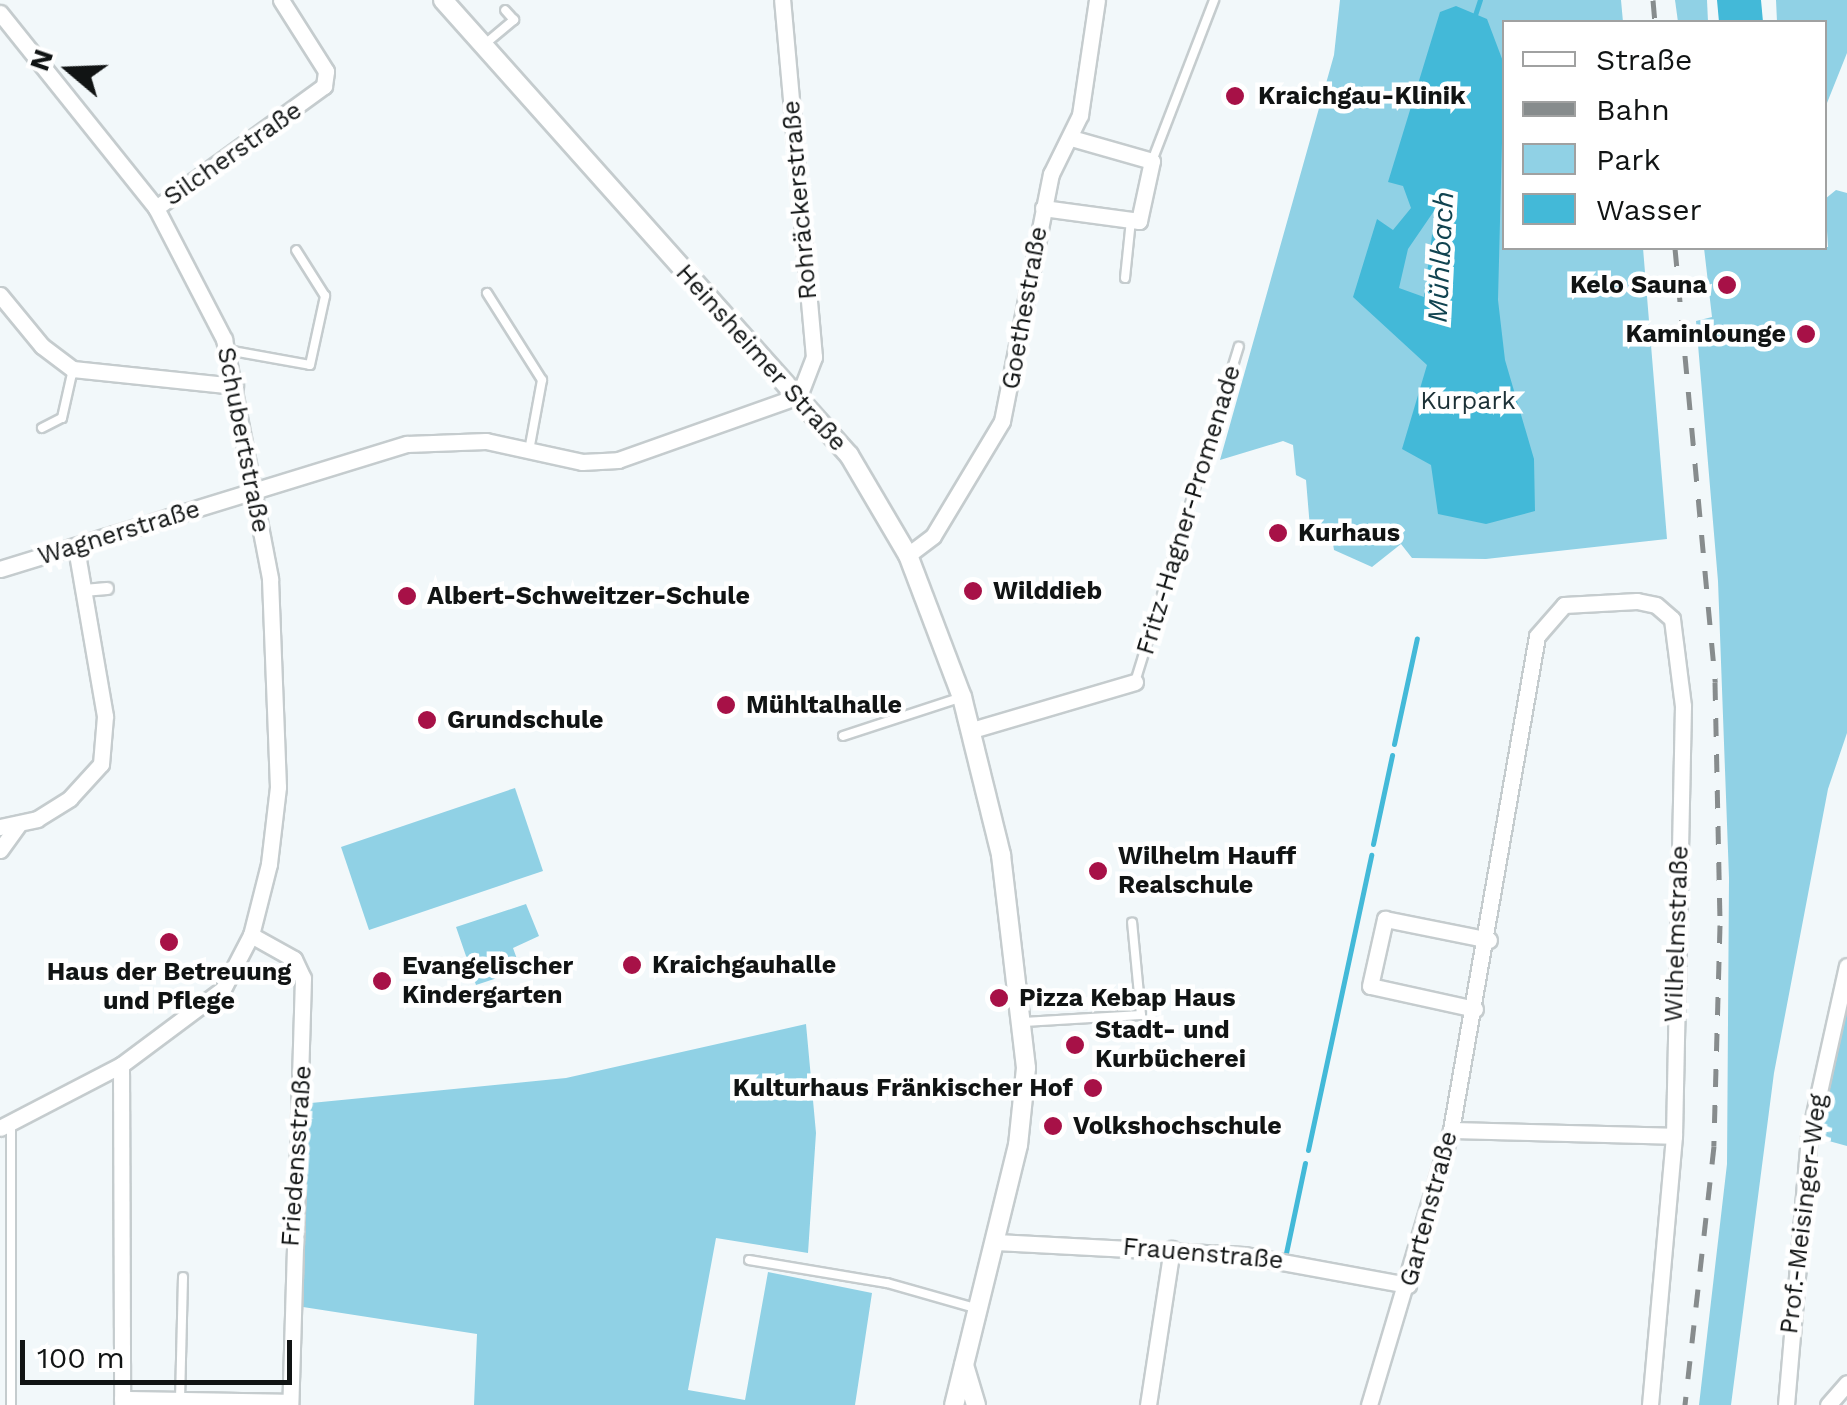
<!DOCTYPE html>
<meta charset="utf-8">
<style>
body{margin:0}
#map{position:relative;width:1847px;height:1405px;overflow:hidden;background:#f2f8fa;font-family:"Work Sans",sans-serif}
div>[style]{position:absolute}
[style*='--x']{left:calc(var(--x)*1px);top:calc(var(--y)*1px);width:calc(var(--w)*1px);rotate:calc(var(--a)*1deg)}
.green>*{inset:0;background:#90d1e5}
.water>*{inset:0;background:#43b9d8}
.stream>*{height:5px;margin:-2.5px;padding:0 2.5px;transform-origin:2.5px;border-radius:2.5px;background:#43b9d8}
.roads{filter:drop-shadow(2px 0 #c5ccce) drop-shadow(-2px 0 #c5ccce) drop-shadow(0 2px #c5ccce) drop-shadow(0 -2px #c5ccce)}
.service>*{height:8px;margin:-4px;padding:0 4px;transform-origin:4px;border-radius:4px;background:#fff}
.pedestrian>*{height:11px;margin:-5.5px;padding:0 5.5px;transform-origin:5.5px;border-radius:5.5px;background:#fff}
.minor>*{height:15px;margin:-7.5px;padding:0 7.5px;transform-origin:7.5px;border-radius:7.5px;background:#fff}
.tertiary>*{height:18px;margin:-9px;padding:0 9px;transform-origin:9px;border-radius:9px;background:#fff}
.rail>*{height:5px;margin-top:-2.5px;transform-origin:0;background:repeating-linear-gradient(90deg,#878c8d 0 18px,transparent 0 36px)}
.dots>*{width:28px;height:28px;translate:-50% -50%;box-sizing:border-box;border:5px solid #fff;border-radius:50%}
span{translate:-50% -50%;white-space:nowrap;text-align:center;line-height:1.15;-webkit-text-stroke:9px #fff;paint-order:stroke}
.poi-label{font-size:25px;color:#111414;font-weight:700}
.left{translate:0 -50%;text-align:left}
.right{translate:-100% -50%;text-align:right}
.street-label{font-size:25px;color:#111414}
.park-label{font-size:25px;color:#1c3137}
.water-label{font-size:28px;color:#104350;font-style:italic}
.legend{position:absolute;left:1502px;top:20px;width:325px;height:230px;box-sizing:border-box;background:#fff;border:2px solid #a0a1a1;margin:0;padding:12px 18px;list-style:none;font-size:30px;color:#111414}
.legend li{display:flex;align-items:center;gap:20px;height:50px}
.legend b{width:50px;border:2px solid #a0a1a1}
.north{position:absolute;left:20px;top:20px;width:100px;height:100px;-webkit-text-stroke:8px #fff;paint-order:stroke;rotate:289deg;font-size:28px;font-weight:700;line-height:40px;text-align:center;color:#111414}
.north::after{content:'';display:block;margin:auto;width:35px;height:45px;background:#111414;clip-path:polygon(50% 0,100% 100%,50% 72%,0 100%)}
.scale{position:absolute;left:20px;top:1340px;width:272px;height:45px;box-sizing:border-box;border:5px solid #111414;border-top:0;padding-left:12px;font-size:30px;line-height:35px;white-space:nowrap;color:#111414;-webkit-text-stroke:8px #fff;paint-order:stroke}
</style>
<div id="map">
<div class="green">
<div style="clip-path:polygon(1340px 0,1621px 0,1623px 22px,1504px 22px,1504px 248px,1643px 248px,1667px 539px,1486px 559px,1412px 558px,1401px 544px,1372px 567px,1334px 550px,1332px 538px,1310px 528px,1306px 480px,1296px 475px,1293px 445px,1283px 441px,1220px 460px,1334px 55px)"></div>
<div style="clip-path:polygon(1675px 0,1707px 0,1708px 22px,1678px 22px)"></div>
<div style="clip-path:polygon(1776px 0,1847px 0,1847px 53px,1825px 108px,1824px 22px,1777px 22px)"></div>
<div style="clip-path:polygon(1836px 190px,1847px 193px,1847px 733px,1828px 789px,1774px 1073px,1731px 1405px,1699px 1405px,1727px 1164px,1729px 878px,1718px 581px,1696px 321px,1712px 317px,1704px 248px,1828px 247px,1825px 199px)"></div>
<div style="clip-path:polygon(515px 788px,543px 871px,369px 930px,341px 847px)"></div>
<div style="clip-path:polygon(526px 904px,539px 936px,513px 948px,521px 970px,476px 985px,456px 927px)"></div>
<div style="clip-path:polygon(1847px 996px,1847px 1146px,1818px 1138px)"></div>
<div style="clip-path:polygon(806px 1024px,816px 1133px,808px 1253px,716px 1238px,688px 1390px,745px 1400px,768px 1272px,872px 1293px,855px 1405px,474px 1405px,477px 1334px,303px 1307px,305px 1121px,311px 1103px,566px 1078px)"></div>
</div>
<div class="water">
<div style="clip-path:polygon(1717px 0,1761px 0,1763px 22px,1719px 22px)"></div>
<div style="clip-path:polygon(evenodd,1456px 6px,1487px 19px,1504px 64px,1498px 300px,1505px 360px,1534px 459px,1535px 511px,1486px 524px,1438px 514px,1431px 465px,1402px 449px,1427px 365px,1353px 297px,1377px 219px,1393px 230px,1411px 208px,1403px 186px,1388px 182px,1440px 12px,1456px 6px,1434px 211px,1435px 212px,1424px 297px,1399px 288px,1408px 249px,1434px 211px)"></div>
</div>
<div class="stream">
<div style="--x:1475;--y:15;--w:16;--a:-72"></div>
<div style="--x:1394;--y:744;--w:108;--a:-77.8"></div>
<div style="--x:1373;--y:844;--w:91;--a:-77.9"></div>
<div style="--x:1308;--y:1150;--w:302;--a:-77.9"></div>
<div style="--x:1286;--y:1253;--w:92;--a:-78.1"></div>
</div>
<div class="roads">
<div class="service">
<div style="--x:485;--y:44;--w:38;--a:-40"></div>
<div style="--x:514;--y:20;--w:13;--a:-132"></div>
<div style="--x:1152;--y:161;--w:173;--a:-68.9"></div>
<div style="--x:1125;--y:278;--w:58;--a:-84.1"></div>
<div style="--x:487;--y:293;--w:103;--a:57.7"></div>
<div style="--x:542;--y:380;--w:72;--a:100.4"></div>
<div style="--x:227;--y:350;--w:84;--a:10.2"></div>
<div style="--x:310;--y:365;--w:71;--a:-77.7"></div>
<div style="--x:325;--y:296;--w:54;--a:-122.2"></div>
<div style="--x:42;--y:428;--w:22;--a:-27"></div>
<div style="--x:62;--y:418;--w:50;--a:-77.3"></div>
<div style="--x:1135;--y:682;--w:351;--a:-72.8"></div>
<div style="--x:843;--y:736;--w:125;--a:-18.1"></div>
<div style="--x:1024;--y:1022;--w:117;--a:-3.4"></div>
<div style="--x:1141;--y:1015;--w:93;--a:-95.5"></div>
<div style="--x:11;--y:1125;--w:280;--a:90"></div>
<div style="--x:749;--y:1260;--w:140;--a:9.5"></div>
<div style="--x:887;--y:1283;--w:91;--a:15.9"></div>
<div style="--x:180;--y:1400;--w:123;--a:-88.6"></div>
</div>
<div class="pedestrian">
<div style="--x:83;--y:590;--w:24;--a:-5"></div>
</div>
<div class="minor">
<div style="--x:0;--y:13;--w:250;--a:51.3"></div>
<div style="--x:156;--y:208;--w:148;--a:62.6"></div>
<div style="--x:224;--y:339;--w:244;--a:79.1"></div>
<div style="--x:270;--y:579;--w:208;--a:87.8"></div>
<div style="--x:278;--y:787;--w:78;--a:96.7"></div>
<div style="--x:269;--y:864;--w:73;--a:104.2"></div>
<div style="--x:251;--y:935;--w:61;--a:117.4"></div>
<div style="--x:223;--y:989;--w:127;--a:143.3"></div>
<div style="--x:121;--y:1065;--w:136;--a:152.5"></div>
<div style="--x:156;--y:208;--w:208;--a:-36"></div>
<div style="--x:324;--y:86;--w:15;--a:-82"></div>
<div style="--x:326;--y:71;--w:84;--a:-122.4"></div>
<div style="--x:1043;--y:208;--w:97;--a:7.7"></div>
<div style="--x:1139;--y:221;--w:61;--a:-77.8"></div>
<div style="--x:1152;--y:161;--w:84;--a:-164.1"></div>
<div style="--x:0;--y:295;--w:66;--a:50.5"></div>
<div style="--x:42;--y:346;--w:39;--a:37"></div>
<div style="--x:73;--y:369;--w:163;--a:6"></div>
<div style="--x:908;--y:555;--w:31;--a:-37"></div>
<div style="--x:933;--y:536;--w:134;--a:-59"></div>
<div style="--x:1002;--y:421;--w:252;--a:-78.8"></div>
<div style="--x:1051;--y:174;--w:66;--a:-63.8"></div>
<div style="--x:1080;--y:115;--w:116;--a:-81.6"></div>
<div style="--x:0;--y:569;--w:426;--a:-17.1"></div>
<div style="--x:407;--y:444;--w:79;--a:-2.2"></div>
<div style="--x:486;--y:441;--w:98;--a:12.3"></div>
<div style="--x:582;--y:462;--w:36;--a:-3"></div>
<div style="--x:618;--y:460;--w:192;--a:-19.5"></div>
<div style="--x:799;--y:396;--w:42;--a:-69"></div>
<div style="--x:814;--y:357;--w:358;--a:-95.1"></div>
<div style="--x:972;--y:730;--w:170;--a:-16.4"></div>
<div style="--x:0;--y:827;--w:38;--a:-12"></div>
<div style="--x:37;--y:819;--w:39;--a:-32"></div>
<div style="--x:70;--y:798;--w:46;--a:-47.6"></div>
<div style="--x:101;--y:764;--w:48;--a:-85.2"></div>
<div style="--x:105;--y:716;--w:170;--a:-99.8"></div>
<div style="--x:0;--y:850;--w:31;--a:-54"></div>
<div style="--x:251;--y:935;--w:49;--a:29.2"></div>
<div style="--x:294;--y:959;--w:21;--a:65"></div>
<div style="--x:303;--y:978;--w:427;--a:91.7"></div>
<div style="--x:1475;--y:1009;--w:107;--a:-167.6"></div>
<div style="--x:1370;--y:986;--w:69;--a:-77.4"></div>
<div style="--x:1385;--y:919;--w:106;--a:11.4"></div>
<div style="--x:121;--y:1065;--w:340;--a:89.8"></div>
<div style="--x:1451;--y:1130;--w:223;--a:1.5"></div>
<div style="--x:996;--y:1242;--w:248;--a:3"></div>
<div style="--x:1244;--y:1255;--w:167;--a:10.4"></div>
<div style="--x:122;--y:1399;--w:168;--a:1"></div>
<div style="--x:1148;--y:1405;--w:158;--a:-81.3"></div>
<div style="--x:1369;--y:1405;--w:287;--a:-73.4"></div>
<div style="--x:1451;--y:1130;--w:501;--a:-80.12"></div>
<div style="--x:1537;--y:636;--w:41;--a:-48.9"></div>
<div style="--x:1564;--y:605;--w:73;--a:-3.1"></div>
<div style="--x:1637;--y:601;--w:19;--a:12"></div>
<div style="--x:1656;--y:605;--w:21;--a:41"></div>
<div style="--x:1672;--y:619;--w:88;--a:82.8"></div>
<div style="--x:1683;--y:706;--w:430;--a:91.2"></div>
<div style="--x:1674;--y:1136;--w:270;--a:95.1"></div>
<div style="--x:1786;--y:1405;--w:269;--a:-85.1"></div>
<div style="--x:1809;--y:1137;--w:175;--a:-77.5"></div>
<div style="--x:1828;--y:1405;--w:29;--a:-49"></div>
</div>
<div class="tertiary">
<div style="--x:443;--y:0;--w:610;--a:48.26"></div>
<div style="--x:849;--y:455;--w:116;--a:59.5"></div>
<div style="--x:908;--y:555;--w:152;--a:69.2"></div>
<div style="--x:962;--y:697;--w:163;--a:76.1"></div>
<div style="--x:1001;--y:855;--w:214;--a:83.3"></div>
<div style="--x:1026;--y:1068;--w:77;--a:95.9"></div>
<div style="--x:1018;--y:1145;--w:268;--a:103.8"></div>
<div style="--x:964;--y:1365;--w:42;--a:73.3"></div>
</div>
</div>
<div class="rail">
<div style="--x:1653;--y:0;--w:22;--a:85"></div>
<div style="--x:1675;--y:248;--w:436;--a:84.7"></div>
<div style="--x:1715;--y:682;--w:243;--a:88.8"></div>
<div style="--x:1720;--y:925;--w:221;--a:91.6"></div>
<div style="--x:1714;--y:1146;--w:261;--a:96.4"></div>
</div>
<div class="dots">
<div style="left:1235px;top:96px;background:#a71147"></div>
<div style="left:1727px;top:285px;background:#a71147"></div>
<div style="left:1806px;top:334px;background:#a71147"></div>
<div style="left:1278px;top:533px;background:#a71147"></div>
<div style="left:973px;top:591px;background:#a71147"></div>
<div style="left:407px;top:596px;background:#a71147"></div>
<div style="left:726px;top:705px;background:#a71147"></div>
<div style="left:427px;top:720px;background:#a71147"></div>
<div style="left:1098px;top:871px;background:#a71147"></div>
<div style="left:169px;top:942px;background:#a71147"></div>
<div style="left:632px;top:965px;background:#a71147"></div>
<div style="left:382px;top:981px;background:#a71147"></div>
<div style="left:999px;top:998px;background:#a71147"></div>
<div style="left:1075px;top:1045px;background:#a71147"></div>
<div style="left:1093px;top:1088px;background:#a71147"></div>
<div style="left:1053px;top:1126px;background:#a71147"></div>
</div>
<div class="poi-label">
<span class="left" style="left:1258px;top:96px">Kraichgau-Klinik</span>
<span class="right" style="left:1707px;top:285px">Kelo Sauna</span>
<span class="right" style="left:1786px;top:334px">Kaminlounge</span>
<span class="left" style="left:1298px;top:533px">Kurhaus</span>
<span class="left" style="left:993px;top:591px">Wilddieb</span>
<span class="left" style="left:427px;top:596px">Albert-Schweitzer-Schule</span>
<span class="left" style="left:746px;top:705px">Mühltalhalle</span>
<span class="left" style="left:447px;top:720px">Grundschule</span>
<span class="left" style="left:1118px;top:871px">Wilhelm Hauff<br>Realschule</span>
<span class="left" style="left:652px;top:965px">Kraichgauhalle</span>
<span class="left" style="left:402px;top:981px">Evangelischer<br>Kindergarten</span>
<span style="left:169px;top:987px">Haus der Betreuung<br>und Pflege</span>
<span class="left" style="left:1019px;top:998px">Pizza Kebap Haus</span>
<span class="left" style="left:1095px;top:1045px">Stadt- und<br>Kurbücherei</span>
<span class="right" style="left:1073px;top:1088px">Kulturhaus Fränkischer Hof</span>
<span class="left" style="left:1073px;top:1126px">Volkshochschule</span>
</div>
<div class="street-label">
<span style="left:233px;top:154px;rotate:-35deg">Silcherstraße</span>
<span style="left:800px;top:200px;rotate:-95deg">Rohräckerstraße</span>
<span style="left:1025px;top:308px;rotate:-80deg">Goethestraße</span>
<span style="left:761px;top:358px;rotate:48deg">Heinsheimer Straße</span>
<span style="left:243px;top:440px;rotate:79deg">Schubertstraße</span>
<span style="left:1189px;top:510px;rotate:-73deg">Fritz-Hagner-Promenade</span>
<span style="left:119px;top:533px;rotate:-17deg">Wagnerstraße</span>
<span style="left:1677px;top:934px;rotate:-88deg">Wilhelmstraße</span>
<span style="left:297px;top:1156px;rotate:-86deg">Friedensstraße</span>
<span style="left:1429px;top:1209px;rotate:-75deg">Gartenstraße</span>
<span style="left:1804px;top:1214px;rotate:-83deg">Prof.-Meisinger-Weg</span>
<span style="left:1203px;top:1254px;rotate:5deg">Frauenstraße</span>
</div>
<div class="park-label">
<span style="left:1468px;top:401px">Kurpark</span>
</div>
<div class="water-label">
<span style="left:1441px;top:257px;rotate:-87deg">Mühlbach</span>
</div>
<ul class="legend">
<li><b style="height:12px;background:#fff"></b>Straße</li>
<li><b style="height:12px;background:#878c8d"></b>Bahn</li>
<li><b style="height:28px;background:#90d1e5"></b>Park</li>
<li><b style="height:28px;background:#43b9d8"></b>Wasser</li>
</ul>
<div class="north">N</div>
<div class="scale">100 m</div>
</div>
